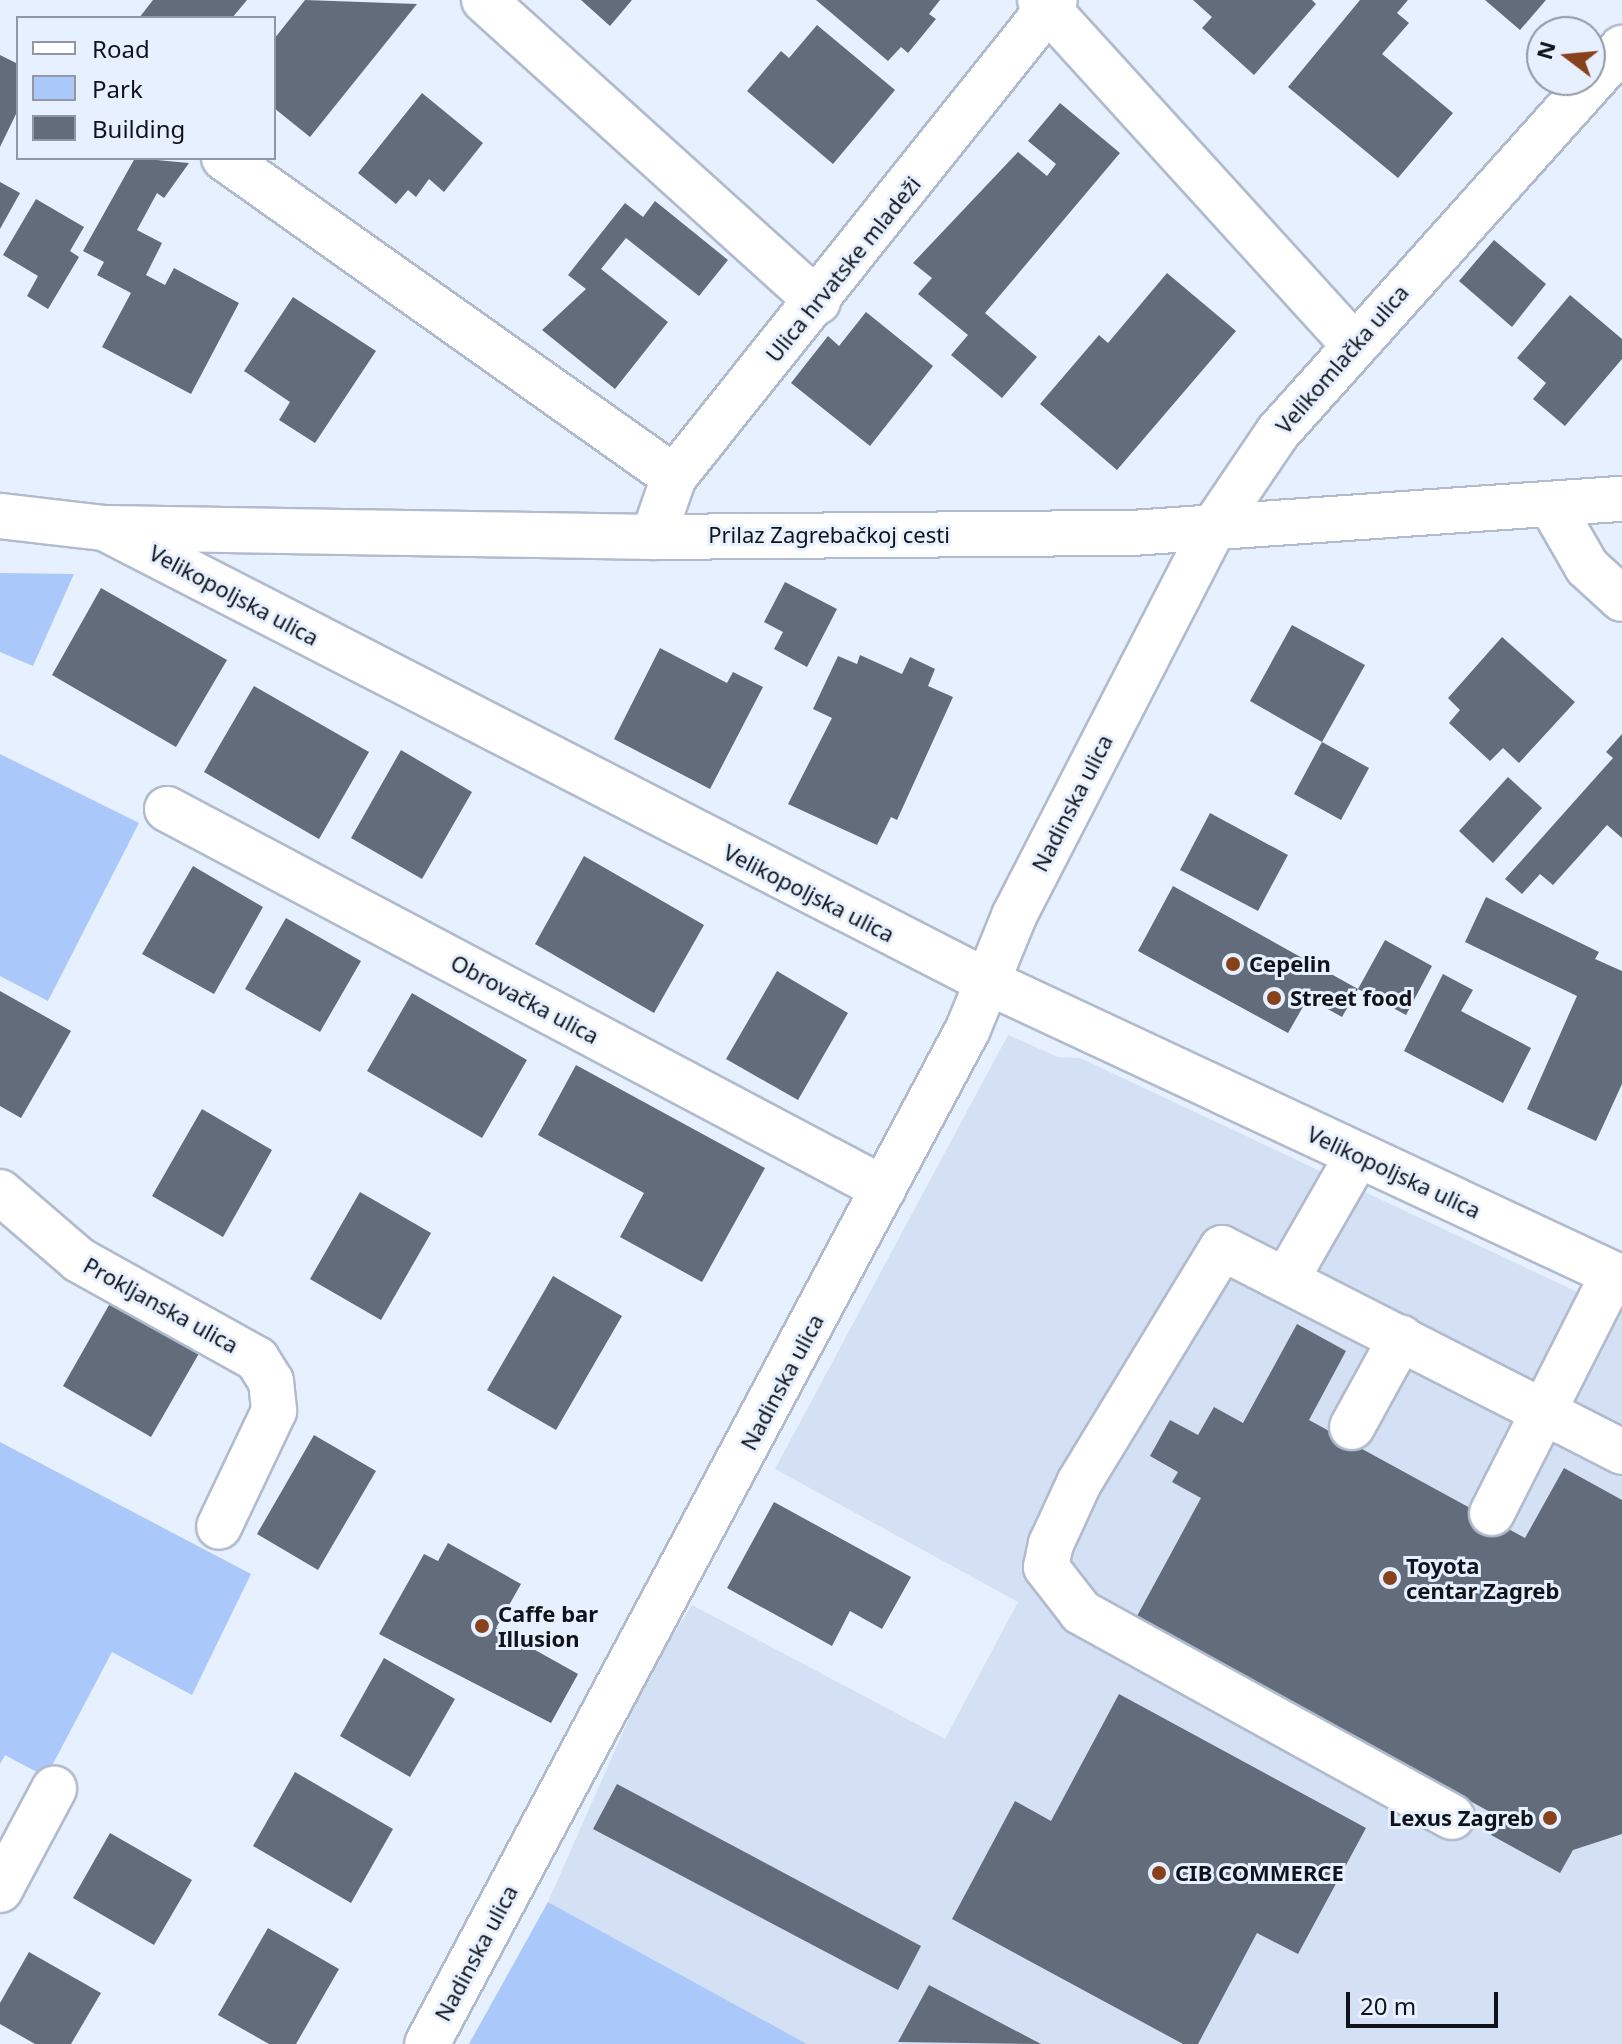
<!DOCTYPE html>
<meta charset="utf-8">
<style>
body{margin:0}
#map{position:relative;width:1622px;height:2044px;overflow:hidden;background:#e7f0ff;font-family:"Noto Sans",sans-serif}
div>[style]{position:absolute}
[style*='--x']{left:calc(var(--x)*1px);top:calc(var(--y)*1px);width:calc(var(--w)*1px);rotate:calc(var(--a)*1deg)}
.built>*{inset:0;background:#d4e0f3}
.green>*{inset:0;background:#abc8fb}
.building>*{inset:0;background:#626c7b}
.roads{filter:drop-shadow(2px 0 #b1bbcd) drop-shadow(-2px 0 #b1bbcd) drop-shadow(0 2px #b1bbcd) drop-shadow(0 -2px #b1bbcd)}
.minor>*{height:44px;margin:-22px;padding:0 22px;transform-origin:22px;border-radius:22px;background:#fff}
.dots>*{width:22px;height:22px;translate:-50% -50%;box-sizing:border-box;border:4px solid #e7f0ff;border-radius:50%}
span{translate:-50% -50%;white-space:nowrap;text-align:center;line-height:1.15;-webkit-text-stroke:6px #e7f0ff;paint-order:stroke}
.street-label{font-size:22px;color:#10141a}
.poi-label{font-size:22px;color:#10141a;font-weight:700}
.left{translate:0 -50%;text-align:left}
.right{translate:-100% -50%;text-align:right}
.legend{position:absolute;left:16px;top:16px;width:260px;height:144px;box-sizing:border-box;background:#e7f0ff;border:2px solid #9198a3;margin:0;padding:10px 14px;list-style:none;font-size:24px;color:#10141a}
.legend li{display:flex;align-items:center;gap:16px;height:40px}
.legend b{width:40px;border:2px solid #9198a3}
.north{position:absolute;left:1526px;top:16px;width:80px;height:80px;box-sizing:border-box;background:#e7f0ff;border:2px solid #9198a3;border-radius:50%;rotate:286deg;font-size:22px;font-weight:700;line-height:32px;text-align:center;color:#10141a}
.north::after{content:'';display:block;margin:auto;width:28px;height:36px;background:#87411b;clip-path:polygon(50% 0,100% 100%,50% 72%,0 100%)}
.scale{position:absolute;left:1346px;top:1992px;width:152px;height:36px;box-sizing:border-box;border:4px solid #10141a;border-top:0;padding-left:10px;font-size:24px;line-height:28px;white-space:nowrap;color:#10141a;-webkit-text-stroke:6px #e7f0ff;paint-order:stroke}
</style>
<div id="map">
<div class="built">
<div style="clip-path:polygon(1008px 1035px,1058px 1057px,1080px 1058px,1622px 1313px,1622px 2044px,807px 2044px,548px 1902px,650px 1671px,692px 1605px,945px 1739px,1018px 1602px,775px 1469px)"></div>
</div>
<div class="green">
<div style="clip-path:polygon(0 573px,74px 574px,33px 666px,0 652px)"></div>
<div style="clip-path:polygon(0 754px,139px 823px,48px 1001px,0 976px)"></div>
<div style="clip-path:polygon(0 1442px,251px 1574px,192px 1695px,112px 1652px,46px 1777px,5px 1755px,0 1764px)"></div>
<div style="clip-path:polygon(548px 1902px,807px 2044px,469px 2044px)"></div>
</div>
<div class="building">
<div style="clip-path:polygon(153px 0,247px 0,232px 18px,139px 18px)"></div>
<div style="clip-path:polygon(305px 0,417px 4px,310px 137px,274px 108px,274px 39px)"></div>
<div style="clip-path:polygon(581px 0,632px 0,610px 26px)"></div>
<div style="clip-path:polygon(816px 0,940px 0,929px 14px,936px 19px,908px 53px,901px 47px,888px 61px)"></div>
<div style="clip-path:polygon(1193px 0,1312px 0,1316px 4px,1254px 75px,1202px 28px,1212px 17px)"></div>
<div style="clip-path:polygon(1360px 0,1408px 0,1397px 13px,1409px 23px,1382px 54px,1453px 113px,1398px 178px,1288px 87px)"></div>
<div style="clip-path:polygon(1485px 0,1546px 0,1520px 30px)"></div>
<div style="clip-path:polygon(817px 25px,895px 90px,833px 164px,747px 91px,781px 51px,789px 58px)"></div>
<div style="clip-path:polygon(0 55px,18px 64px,18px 110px,0 147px)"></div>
<div style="clip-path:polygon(422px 93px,483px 143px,444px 192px,429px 179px,416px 197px,408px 190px,396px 204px,358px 173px)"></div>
<div style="clip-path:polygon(1060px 103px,1120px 153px,985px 313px,1037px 357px,1002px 398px,951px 355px,968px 335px,918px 294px,932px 278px,913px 263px,1018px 152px,1047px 176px,1056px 164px,1028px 141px)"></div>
<div style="clip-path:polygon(135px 158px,189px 163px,164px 198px,157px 193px,137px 230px,162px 243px,146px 275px,165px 285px,174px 268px,239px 303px,191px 394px,102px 347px,131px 293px,97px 275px,104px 262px,83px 251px)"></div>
<div style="clip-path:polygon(0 182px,20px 193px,0 229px)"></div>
<div style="clip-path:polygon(36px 199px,84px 227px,70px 251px,79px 257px,48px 309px,27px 296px,38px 276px,3px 255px)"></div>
<div style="clip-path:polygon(655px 201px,728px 260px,699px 296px,626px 238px,601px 269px,668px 322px,615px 389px,542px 330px,586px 289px,568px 275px,625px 203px,643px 217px)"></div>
<div style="clip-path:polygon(1494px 240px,1546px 284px,1512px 327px,1459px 281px)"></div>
<div style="clip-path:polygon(1167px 273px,1236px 331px,1117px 470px,1040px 404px,1099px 335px,1108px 343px)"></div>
<div style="clip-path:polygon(1570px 295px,1622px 339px,1622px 359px,1565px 426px,1533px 399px,1546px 383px,1517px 358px)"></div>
<div style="clip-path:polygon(293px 297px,376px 351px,315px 443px,279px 420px,290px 402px,244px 371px)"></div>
<div style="clip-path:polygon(866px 312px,933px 366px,870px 446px,791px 383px,828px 336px,839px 346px)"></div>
<div style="clip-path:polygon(785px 582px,837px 609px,807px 667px,774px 649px,783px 632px,764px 622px)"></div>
<div style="clip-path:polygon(101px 588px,227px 660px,176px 747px,52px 675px)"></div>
<div style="clip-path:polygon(1292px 625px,1365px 665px,1322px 742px,1250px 701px)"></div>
<div style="clip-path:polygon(1502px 637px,1575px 702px,1519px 763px,1503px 748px,1490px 761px,1449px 723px,1460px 710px,1448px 698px)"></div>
<div style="clip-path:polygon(660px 648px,727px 683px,733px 672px,763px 687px,710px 789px,614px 739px)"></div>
<div style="clip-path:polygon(860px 655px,902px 674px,910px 657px,935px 669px,928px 686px,953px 697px,897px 820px,891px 817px,877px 845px,788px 804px,832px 718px,813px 709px,838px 656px,857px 664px)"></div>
<div style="clip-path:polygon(254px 686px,369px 752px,319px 839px,204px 772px)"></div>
<div style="clip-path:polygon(1622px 734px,1622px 838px,1607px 825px,1553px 885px,1540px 874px,1522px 894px,1505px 879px,1613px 758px,1606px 752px)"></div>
<div style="clip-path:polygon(1322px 742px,1369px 768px,1341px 820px,1294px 794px)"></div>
<div style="clip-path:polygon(401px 750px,472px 792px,422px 879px,351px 838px)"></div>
<div style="clip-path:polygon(1508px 777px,1542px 808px,1493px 863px,1459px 831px)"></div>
<div style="clip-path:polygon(1210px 813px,1288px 855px,1258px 911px,1180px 870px)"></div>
<div style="clip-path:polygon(584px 856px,704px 925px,654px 1013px,535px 944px)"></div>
<div style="clip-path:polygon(193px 866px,263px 907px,214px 994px,142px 954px)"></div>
<div style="clip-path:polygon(1173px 886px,1358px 989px,1385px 940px,1432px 966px,1406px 1015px,1358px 989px,1342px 1017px,1308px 998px,1288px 1033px,1138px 951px)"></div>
<div style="clip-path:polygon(1486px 897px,1599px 952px,1595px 959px,1622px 971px,1622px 1084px,1596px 1141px,1527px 1109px,1577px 996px,1465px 942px)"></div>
<div style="clip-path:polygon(286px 918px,361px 961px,320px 1032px,245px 989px)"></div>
<div style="clip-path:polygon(777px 971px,848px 1013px,798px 1100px,726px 1059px)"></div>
<div style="clip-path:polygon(1443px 974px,1473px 990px,1461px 1011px,1531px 1048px,1503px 1103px,1404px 1051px)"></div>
<div style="clip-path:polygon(0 991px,71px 1031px,21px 1118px,0 1106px)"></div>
<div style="clip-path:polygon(412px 993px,527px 1060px,482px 1138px,367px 1071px)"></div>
<div style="clip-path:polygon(576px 1065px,765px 1168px,702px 1282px,620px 1237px,644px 1193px,538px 1135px)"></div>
<div style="clip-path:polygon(202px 1109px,272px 1150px,223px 1237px,152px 1196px)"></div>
<div style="clip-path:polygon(360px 1192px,431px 1233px,381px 1320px,310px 1279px)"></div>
<div style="clip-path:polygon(553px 1276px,622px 1316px,556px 1430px,487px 1390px)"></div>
<div style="clip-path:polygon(113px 1298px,201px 1350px,151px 1437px,63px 1386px)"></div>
<div style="clip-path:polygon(1297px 1324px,1346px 1351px,1309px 1420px,1525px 1538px,1564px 1468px,1622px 1500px,1622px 1834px,1573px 1850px,1560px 1873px,1491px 1835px,1501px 1818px,1136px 1618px,1201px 1498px,1172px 1482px,1178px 1472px,1150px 1456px,1170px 1420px,1198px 1435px,1214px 1407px,1243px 1423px)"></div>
<div style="clip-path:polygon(314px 1435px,376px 1471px,318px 1570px,257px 1534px)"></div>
<div style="clip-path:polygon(774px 1502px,911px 1577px,882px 1629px,850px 1611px,832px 1646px,727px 1588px)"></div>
<div style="clip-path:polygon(448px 1543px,521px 1584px,496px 1628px,578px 1674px,551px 1723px,379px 1634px,424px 1554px,438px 1561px)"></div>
<div style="clip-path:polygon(384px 1658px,455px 1699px,410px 1777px,340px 1736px)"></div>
<div style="clip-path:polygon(1119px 1694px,1366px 1828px,1298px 1954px,1257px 1933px,1198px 2044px,1183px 2044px,952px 1919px,1015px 1801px,1051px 1821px)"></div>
<div style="clip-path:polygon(295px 1772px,393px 1829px,351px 1903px,253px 1846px)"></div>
<div style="clip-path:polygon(617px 1784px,921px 1946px,898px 1990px,593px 1829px)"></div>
<div style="clip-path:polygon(110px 1833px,192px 1880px,154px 1945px,73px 1898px)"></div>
<div style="clip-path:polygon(268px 1928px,339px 1969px,296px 2044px,269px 2044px,218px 2015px)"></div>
<div style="clip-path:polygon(29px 1952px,101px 1993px,71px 2044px,35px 2044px,0 2024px,0 2003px)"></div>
<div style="clip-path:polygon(929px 1985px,1041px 2044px,898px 2042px)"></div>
</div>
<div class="roads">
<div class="minor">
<div style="--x:484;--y:0;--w:450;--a:42.1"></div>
<div style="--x:1040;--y:0;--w:465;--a:47.7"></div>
<div style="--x:224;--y:158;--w:552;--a:35.33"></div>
<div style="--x:1553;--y:508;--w:68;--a:60"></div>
<div style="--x:1587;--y:567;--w:47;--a:42.4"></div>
<div style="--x:0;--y:516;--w:105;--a:6.6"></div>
<div style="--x:104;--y:528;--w:994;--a:27.18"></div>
<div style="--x:988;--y:982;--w:700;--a:25.03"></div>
<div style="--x:106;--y:528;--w:547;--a:0.94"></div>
<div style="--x:653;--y:537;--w:479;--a:-0.5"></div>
<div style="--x:1132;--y:533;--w:491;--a:-4"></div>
<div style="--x:653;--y:537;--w:64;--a:-70.7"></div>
<div style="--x:674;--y:477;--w:610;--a:-51.38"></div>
<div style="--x:167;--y:809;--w:811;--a:27.92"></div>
<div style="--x:0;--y:1192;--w:104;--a:40.7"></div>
<div style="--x:79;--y:1260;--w:204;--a:29.1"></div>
<div style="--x:257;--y:1359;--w:26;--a:58"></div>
<div style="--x:271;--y:1381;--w:30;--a:84"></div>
<div style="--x:274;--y:1411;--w:128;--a:115.4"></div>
<div style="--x:1286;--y:1280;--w:144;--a:-60.1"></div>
<div style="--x:1352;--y:1427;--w:102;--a:-61.2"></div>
<div style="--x:1492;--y:1513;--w:268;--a:-63.1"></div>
<div style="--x:1452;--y:1817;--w:424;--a:-151.1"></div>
<div style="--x:1081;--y:1612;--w:57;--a:-127.9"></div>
<div style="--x:1046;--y:1567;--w:24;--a:-78"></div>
<div style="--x:1051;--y:1544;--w:67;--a:-65.3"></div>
<div style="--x:1079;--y:1483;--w:275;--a:-58.7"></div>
<div style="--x:1222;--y:1248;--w:449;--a:27"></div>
<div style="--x:0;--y:1890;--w:115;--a:-61.9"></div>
<div style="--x:427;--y:2044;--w:1150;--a:-61.94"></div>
<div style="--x:968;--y:1029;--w:122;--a:-67.8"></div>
<div style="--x:1014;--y:916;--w:440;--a:-62.8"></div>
<div style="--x:1215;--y:525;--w:112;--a:-55.9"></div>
<div style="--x:1278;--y:432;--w:516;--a:-48.14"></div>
</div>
</div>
<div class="dots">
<div style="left:1233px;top:964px;background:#87411b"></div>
<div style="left:1274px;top:998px;background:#87411b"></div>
<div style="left:1390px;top:1578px;background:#87411b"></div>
<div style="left:482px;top:1626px;background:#87411b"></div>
<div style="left:1550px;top:1818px;background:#87411b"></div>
<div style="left:1159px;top:1873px;background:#87411b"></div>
</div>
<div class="street-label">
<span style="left:843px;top:269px;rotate:-51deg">Ulica hrvatske mladeži</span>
<span style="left:1342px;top:359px;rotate:-49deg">Velikomlačka ulica</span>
<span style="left:829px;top:535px">Prilaz Zagrebačkoj cesti</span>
<span style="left:234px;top:595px;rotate:28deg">Velikopoljska ulica</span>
<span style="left:1072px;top:803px;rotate:-63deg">Nadinska ulica</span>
<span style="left:809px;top:893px;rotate:27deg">Velikopoljska ulica</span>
<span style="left:525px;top:999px;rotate:28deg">Obrovačka ulica</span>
<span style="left:1394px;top:1172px;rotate:25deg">Velikopoljska ulica</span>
<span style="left:161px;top:1305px;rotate:29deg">Prokljanska ulica</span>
<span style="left:782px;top:1382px;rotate:-62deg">Nadinska ulica</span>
<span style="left:476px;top:1953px;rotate:-62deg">Nadinska ulica</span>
</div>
<div class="poi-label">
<span class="left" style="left:1249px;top:964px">Cepelin</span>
<span class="left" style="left:1290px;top:998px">Street food</span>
<span class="left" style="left:1406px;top:1578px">Toyota<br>centar Zagreb</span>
<span class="left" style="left:498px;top:1626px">Caffe bar<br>Illusion</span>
<span class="right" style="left:1534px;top:1818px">Lexus Zagreb</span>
<span class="left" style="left:1175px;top:1873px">CIB COMMERCE</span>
</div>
<ul class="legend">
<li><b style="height:10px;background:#fff"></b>Road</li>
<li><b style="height:22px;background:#abc8fb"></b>Park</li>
<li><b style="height:22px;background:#626c7b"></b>Building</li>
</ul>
<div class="north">N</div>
<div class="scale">20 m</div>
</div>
